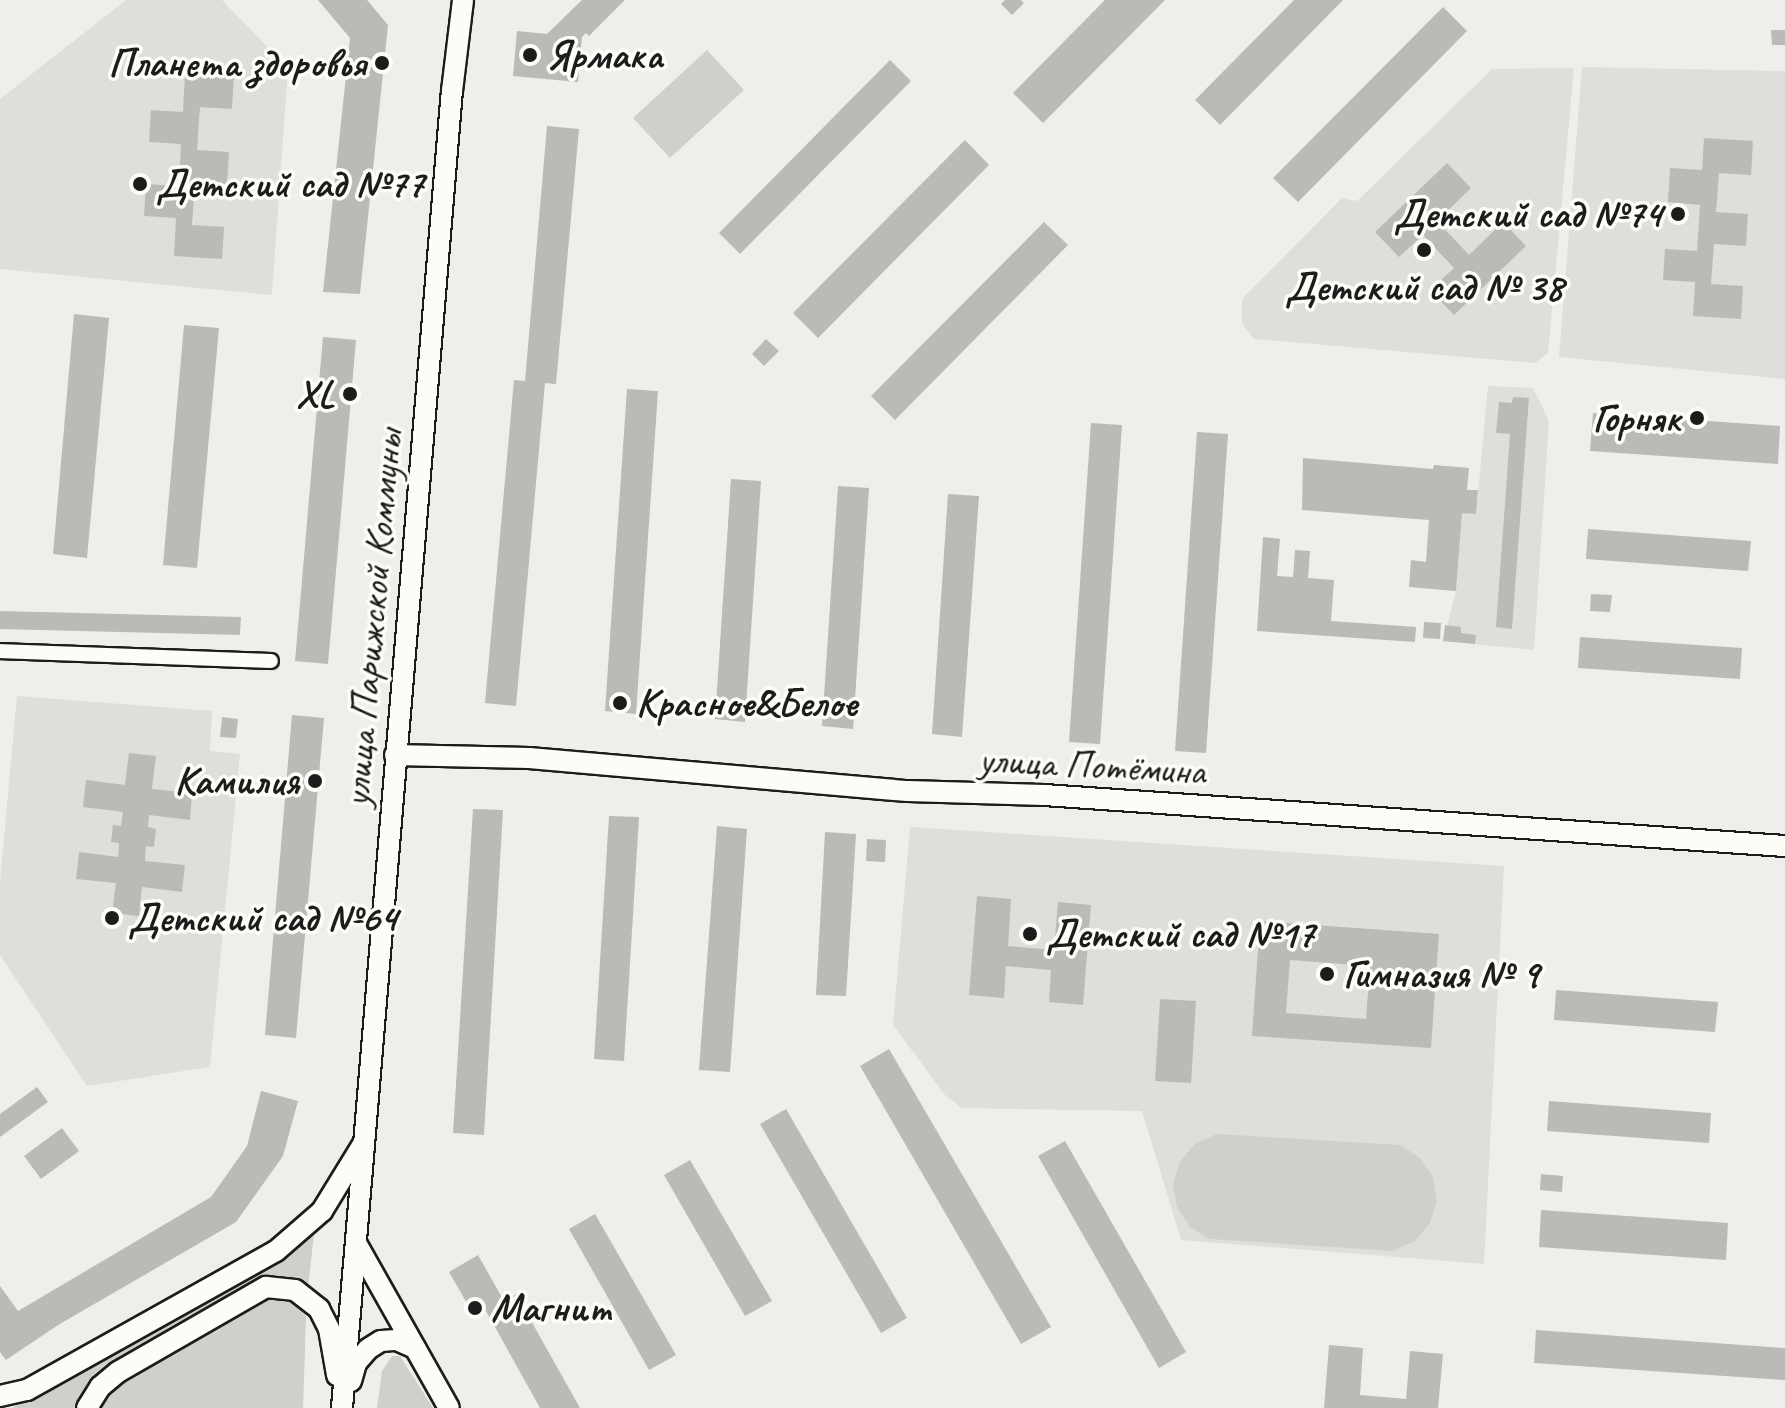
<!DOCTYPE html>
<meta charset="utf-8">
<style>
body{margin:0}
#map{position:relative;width:1785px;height:1408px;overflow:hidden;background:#f0eeea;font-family:Caveat,sans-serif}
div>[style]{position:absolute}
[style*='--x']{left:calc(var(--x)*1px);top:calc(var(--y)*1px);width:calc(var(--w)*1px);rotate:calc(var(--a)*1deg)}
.built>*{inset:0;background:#e0deda}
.green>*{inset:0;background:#d0cfcc}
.building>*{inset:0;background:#bbbab6}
.roads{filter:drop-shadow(2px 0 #1c1c1c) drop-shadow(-2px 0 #1c1c1c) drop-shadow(0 2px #1c1c1c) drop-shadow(0 -2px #1c1c1c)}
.street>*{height:14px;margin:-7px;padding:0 7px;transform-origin:7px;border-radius:7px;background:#fdfcf7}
.secondary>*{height:20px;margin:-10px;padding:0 10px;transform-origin:10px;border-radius:10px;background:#fdfcf7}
.dots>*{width:22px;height:22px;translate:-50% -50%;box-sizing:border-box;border:4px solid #fdfcf7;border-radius:50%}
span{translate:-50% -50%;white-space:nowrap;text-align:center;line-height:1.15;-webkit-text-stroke:7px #fdfcf7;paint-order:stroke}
.poi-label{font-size:40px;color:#1c1c1c;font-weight:700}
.left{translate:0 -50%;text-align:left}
.right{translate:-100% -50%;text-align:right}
.street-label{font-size:40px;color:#1c1c1c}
</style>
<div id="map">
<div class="built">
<div style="clip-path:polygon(126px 0,222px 0,288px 68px,272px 295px,0 269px,0 99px)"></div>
<div style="clip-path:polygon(1582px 67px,1785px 71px,1785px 379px,1559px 357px)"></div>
<div style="clip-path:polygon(1574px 68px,1548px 353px,1535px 363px,1254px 339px,1242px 323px,1242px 299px,1342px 198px,1357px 201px,1492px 69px)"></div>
<div style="clip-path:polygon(1488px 386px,1533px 388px,1549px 421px,1534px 650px,1443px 641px,1456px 591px,1462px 513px,1476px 514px)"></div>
<div style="clip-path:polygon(17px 696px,212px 711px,210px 751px,240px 754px,210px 1067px,87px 1086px,0 955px,0 882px)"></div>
<div style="clip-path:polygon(910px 827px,1504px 866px,1484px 1264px,1181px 1240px,1142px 1111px,962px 1108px,945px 1095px,893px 1025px)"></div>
</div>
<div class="green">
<div style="clip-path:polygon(707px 50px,744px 90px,670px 158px,633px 118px)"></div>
<div style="clip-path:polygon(1217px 1134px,1400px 1145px,1420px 1158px,1433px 1177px,1437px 1201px,1430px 1223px,1415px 1241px,1393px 1251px,1210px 1239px,1190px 1227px,1177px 1207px,1173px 1184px,1180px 1161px,1196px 1143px)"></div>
<div style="clip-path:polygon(314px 1233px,308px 1289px,286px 1281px,78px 1408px,12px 1408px,282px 1259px)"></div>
<div style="clip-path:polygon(274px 1299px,294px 1303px,306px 1317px,303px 1408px,97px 1408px,121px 1382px,263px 1300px)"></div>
<div style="clip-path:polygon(392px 1356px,400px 1356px,433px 1408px,377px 1408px,382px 1371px)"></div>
</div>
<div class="building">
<div style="clip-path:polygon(318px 0,367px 0,388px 25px,360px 294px,323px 292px,350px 38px)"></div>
<div style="clip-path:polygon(582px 0,625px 0,589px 36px,586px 33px,582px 37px,578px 82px,513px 76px,517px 31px,547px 34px)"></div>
<div style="clip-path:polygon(1005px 0,1021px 0,1024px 3px,1012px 15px,1001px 4px)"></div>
<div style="clip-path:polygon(1105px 0,1165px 0,1043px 123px,1013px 93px)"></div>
<div style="clip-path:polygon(1294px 0,1343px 0,1220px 125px,1195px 100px)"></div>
<div style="clip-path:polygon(1443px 7px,1467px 31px,1298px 202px,1273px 178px)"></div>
<div style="clip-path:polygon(1771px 30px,1785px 30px,1785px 45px,1772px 45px)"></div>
<div style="clip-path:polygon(890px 60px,911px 81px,740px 254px,719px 233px)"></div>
<div style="clip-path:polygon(185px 74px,234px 77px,232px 109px,200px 107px,197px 150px,229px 152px,227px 184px,195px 182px,192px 225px,224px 227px,222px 259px,174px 256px,176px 218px,144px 216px,146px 184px,179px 186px,181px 144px,149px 142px,151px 110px,183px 112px)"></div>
<div style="clip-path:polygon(547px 126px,579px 129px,556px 384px,545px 383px,516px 706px,485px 703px,514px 380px,525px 381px)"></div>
<div style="clip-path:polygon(1704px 138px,1753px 141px,1751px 175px,1719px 173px,1716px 212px,1748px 214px,1746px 246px,1714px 244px,1711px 284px,1743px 286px,1741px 319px,1693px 316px,1695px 282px,1663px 280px,1665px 249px,1697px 251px,1700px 205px,1668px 202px,1670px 168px,1702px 170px)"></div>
<div style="clip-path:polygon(965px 140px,989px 165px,818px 338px,793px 313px)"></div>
<div style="clip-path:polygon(1447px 163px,1471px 188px,1437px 221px,1469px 255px,1503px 222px,1526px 246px,1454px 315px,1430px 290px,1454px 268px,1423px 235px,1399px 257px,1375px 232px)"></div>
<div style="clip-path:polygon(1044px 222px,1068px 245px,895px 420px,871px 396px)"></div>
<div style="clip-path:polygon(74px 314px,109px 318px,87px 558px,53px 554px)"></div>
<div style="clip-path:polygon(184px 325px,219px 328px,197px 568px,163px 565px)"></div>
<div style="clip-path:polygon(323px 337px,356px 340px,328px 664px,295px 661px)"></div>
<div style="clip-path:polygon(766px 339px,779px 351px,764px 366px,752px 354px)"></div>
<div style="clip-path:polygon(627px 389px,658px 391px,636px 714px,605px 711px)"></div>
<div style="clip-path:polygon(1513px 397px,1529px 398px,1512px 629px,1496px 627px,1510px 434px,1496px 433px,1499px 402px,1512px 403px)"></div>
<div style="clip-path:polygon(1593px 413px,1780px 426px,1778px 464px,1590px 451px)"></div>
<div style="clip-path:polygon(1091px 423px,1122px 425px,1100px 744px,1069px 742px)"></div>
<div style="clip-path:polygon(1197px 432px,1228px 434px,1206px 753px,1175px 751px)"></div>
<div style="clip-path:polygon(1303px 458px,1433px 469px,1434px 465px,1469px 468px,1467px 490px,1478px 490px,1476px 514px,1462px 513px,1456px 591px,1409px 587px,1411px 560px,1426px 562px,1429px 520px,1302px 510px)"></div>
<div style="clip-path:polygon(731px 479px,761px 481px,745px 722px,715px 719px)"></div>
<div style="clip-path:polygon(838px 486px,869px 488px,853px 729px,822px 726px)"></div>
<div style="clip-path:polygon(948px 494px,979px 496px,962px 737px,932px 734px)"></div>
<div style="clip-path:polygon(1588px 529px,1751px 541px,1748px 571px,1586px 559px)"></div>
<div style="clip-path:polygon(1263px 537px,1280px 539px,1277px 576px,1293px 577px,1295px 550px,1310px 551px,1308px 578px,1334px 580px,1331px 621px,1416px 627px,1415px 642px,1257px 631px)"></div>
<div style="clip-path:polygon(1591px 594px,1612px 595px,1610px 612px,1590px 611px)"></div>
<div style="clip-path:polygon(0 611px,241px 617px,240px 635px,0 629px)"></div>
<div style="clip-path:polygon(1424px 622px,1441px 623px,1440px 639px,1423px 638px)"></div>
<div style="clip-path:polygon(1445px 625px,1461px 627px,1461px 633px,1476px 635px,1475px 644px,1443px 641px)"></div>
<div style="clip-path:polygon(1580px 637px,1742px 648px,1740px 679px,1578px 668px)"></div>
<div style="clip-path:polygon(292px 715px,324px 718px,296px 1038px,265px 1035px)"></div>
<div style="clip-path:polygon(222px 717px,238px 719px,236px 738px,220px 737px)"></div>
<div style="clip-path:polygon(129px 753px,156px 756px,152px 789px,192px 793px,190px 820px,149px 815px,148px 827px,156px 829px,154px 847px,146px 846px,145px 861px,185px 865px,182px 892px,142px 887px,139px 916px,112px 913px,116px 883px,76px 879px,79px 852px,118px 857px,119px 843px,111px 842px,113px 825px,121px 826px,123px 812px,83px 807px,86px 780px,125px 785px)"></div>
<div style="clip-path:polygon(473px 809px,503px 810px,484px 1135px,453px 1133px)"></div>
<div style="clip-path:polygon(609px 816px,639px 817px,624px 1061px,594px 1059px)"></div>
<div style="clip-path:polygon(717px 826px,747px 829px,730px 1072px,699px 1070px)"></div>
<div style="clip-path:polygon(825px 832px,856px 834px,846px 996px,816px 995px)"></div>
<div style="clip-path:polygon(867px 839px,886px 840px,885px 862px,866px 861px)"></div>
<div style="clip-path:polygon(977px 896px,1011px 899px,1008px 946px,1054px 950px,1058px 902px,1091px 905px,1083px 1005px,1049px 1002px,1051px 970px,1006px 966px,1004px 998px,969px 995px)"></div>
<div style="clip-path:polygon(evenodd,1260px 921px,1439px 934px,1431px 1048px,1252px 1036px,1260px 921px,1290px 960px,1370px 966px,1366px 1019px,1286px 1013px,1290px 960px)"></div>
<div style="clip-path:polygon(1556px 990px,1718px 1002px,1715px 1032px,1554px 1020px)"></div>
<div style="clip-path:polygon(1160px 999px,1196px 1001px,1191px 1083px,1155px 1081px)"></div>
<div style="clip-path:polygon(889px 1049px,1051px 1327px,1021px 1344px,860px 1066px)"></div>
<div style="clip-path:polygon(37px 1087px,48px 1102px,0 1137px,0 1114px)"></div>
<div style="clip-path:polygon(261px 1091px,298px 1101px,283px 1156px,236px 1222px,58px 1325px,6px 1360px,0 1352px,0 1286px,18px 1311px,211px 1197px,247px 1146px)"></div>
<div style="clip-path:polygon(1549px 1101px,1711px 1113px,1709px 1143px,1547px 1131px)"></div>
<div style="clip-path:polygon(786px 1109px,907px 1318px,881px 1333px,760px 1124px)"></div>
<div style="clip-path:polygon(62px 1128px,79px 1151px,41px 1179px,24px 1156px)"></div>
<div style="clip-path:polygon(1065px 1141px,1186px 1352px,1159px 1368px,1038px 1156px)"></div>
<div style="clip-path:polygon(690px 1160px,772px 1301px,745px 1316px,664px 1175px)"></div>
<div style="clip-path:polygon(1541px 1174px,1563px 1176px,1562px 1192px,1540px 1190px)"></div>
<div style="clip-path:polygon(1541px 1210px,1728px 1223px,1726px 1260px,1539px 1247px)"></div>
<div style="clip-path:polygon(595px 1214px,676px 1355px,649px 1370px,569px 1229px)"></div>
<div style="clip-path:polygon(478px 1255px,504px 1301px,516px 1294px,580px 1408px,540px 1408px,486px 1311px,475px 1317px,449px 1272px)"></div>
<div style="clip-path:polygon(1536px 1330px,1785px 1348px,1785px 1380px,1534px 1363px)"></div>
<div style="clip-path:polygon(1329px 1345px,1363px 1348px,1360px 1395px,1406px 1399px,1410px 1351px,1443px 1354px,1438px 1408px,1324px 1408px)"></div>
</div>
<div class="roads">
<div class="street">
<div style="--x:0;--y:651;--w:271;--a:2.1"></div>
</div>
<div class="secondary">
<div style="--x:395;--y:755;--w:134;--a:1.3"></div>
<div style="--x:529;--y:758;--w:380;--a:5"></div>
<div style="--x:908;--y:791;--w:136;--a:1.7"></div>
<div style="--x:1044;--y:795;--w:743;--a:3.94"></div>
<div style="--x:356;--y:1243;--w:189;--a:60.6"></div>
<div style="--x:351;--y:1381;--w:19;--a:-74"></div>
<div style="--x:356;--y:1363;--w:18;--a:-49"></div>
<div style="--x:368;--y:1349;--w:15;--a:-32"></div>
<div style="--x:381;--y:1341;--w:16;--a:-4"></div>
<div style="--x:397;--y:1340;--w:20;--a:24"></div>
<div style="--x:0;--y:1396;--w:28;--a:-13"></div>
<div style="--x:27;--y:1390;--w:285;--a:-29.2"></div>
<div style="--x:276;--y:1251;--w:61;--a:-41"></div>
<div style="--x:322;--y:1211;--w:79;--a:-58.5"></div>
<div style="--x:87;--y:1408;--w:25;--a:-58"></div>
<div style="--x:100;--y:1387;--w:23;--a:-40"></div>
<div style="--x:118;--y:1372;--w:171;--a:-29.9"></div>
<div style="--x:266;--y:1287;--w:29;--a:6"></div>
<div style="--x:295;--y:1290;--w:31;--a:38"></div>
<div style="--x:319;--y:1309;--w:22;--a:63"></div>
<div style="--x:329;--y:1329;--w:47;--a:80.1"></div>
<div style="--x:342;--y:1408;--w:1322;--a:-85.23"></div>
<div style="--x:452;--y:91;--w:92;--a:-83.1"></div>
</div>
</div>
<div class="dots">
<div style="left:530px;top:55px;background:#1c1c1c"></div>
<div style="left:382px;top:63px;background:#1c1c1c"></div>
<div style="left:140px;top:184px;background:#1c1c1c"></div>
<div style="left:1678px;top:214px;background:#1c1c1c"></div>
<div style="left:1424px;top:250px;background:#1c1c1c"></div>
<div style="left:350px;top:394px;background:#1c1c1c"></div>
<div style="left:1697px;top:418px;background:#1c1c1c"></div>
<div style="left:620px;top:703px;background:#1c1c1c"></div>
<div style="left:315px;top:781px;background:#1c1c1c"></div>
<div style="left:112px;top:918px;background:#1c1c1c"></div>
<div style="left:1030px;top:934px;background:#1c1c1c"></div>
<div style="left:1327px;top:974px;background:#1c1c1c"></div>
<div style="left:475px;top:1308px;background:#1c1c1c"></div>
</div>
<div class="poi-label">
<span class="left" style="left:546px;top:55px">Ярмака</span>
<span class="right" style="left:366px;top:63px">Планета здоровья</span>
<span class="left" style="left:156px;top:184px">Детский сад №77</span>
<span class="right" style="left:1662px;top:214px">Детский сад №74</span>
<span style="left:1424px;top:287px">Детский сад № 38</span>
<span class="right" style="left:334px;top:394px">XL</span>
<span class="right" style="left:1681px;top:418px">Горняк</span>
<span class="left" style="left:636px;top:703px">Красное&amp;Белое</span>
<span class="right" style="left:299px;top:781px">Камилия</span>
<span class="left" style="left:128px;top:918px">Детский сад №64</span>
<span class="left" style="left:1046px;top:934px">Детский сад №17</span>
<span class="left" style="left:1343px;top:974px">Гимназия № 9</span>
<span class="left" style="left:491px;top:1308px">Магнит</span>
</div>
<div class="street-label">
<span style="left:372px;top:618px;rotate:-85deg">улица Парижской Коммуны</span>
<span style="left:1092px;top:765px;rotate:3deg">улица Потёмина</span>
</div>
</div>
